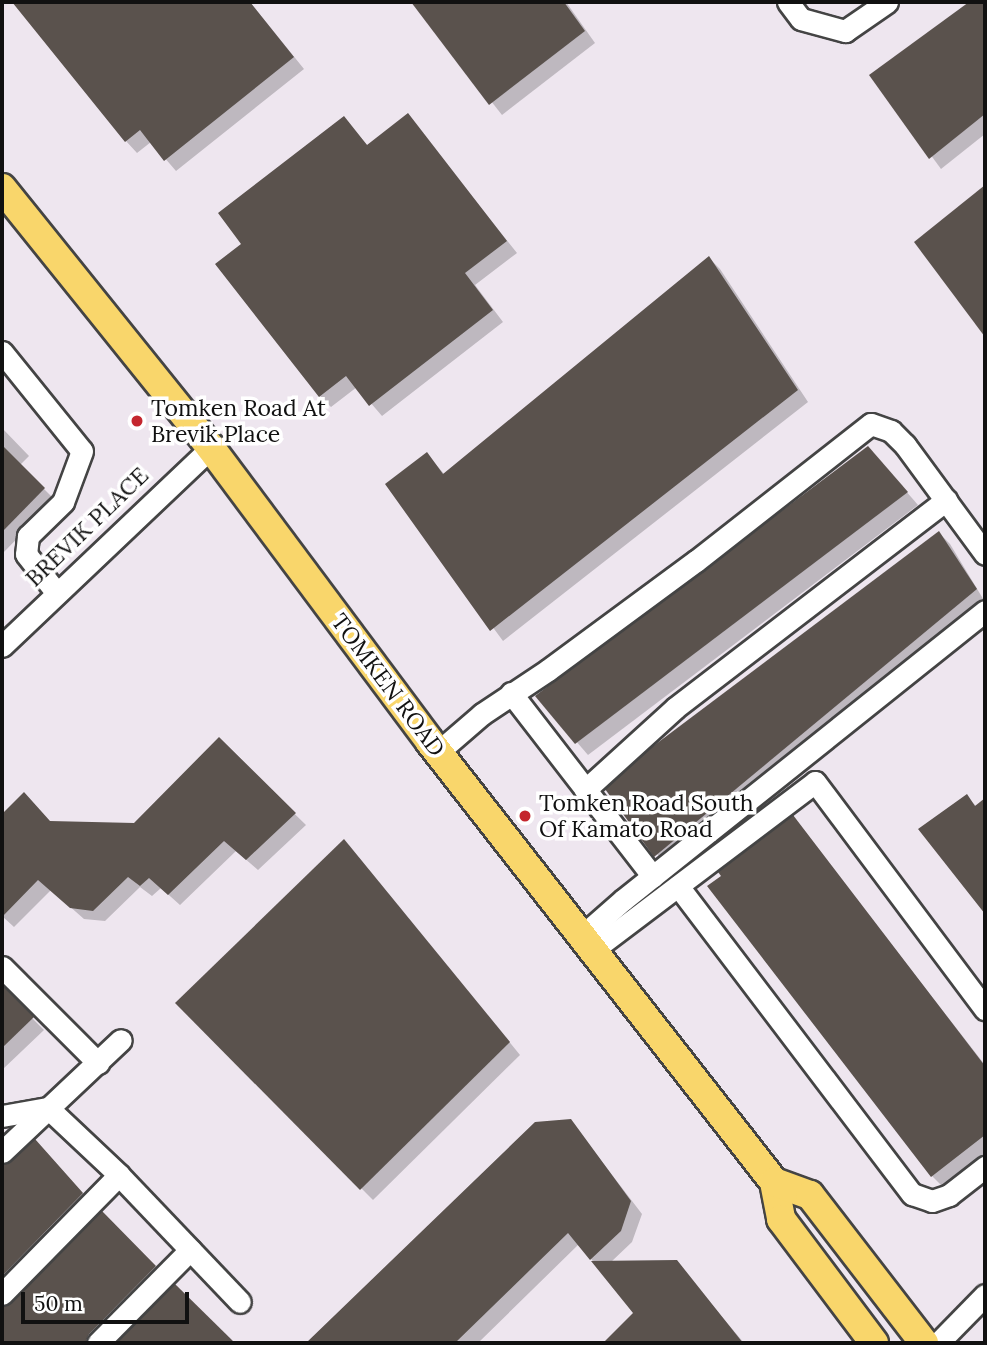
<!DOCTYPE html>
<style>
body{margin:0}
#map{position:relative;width:987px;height:1345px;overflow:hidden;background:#fffdf5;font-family:Lora,serif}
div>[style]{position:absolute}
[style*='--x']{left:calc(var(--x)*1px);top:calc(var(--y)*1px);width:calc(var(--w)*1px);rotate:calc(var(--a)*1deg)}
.industrial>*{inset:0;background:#eee6ef}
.shadow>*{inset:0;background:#0003}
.building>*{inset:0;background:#5a524d}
.roads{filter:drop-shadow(2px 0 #444) drop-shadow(-2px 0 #444) drop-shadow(0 2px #444) drop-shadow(0 -2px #444)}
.minor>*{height:21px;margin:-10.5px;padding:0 10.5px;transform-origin:10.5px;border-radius:10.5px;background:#fff}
.major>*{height:28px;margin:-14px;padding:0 14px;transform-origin:14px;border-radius:14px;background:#f9d66b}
.dots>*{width:19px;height:19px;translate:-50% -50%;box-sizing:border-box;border:4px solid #fff;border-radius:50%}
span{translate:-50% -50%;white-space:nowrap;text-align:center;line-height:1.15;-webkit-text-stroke:7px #fff;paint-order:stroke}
.poi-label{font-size:23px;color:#111}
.left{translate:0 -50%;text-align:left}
.street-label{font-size:23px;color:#111}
.frame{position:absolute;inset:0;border:4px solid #111;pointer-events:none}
.scale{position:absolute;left:21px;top:1292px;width:168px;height:32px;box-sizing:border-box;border:4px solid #111;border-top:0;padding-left:9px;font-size:21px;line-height:24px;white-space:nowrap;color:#111;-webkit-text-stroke:5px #fff;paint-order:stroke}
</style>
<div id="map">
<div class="industrial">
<div style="clip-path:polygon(2px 2px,985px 2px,985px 1343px,2px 1343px)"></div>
</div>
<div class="shadow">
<div style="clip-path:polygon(29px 2px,250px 2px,304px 69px,176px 171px,151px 142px,137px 153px,126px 141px,20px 9px)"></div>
<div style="clip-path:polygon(413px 2px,566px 2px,595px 43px,502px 115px)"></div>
<div style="clip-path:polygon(972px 2px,985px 2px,985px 134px,941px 169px,872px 75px)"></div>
<div style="clip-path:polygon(407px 115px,517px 253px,475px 285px,503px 322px,382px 416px,357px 387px,331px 407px,320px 396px,243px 244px,344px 118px,368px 146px)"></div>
<div style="clip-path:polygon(985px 187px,985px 332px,916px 242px)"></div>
<div style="clip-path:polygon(709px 258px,720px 269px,808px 402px,503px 641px,387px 484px,427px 454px,445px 475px)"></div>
<div style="clip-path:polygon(2px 428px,29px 456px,20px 465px,55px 500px,2px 554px)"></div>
<div style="clip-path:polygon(879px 460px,918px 505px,588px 755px,537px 696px)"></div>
<div style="clip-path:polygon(939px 533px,950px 544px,985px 602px,667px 867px,608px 790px)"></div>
<div style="clip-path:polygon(219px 740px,306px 825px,258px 870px,236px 851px,180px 905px,161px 888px,152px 896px,140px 887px,105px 921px,84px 919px,51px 890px,14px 927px,2px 916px,2px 816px,24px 794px,51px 823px,135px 824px)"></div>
<div style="clip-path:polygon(967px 797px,977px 807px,985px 800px,985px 911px,921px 829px)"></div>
<div style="clip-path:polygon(793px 818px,985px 1065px,985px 1155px,943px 1187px,932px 1176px,723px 876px)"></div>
<div style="clip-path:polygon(355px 853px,520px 1055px,373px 1200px,177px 1003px)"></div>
<div style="clip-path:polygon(2px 984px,4px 990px,44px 1030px,2px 1070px)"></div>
<div style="clip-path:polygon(570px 1120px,642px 1214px,632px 1242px,611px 1262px,676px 1262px,744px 1343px,605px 1343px,635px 1313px,579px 1244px,478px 1343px,309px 1343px,535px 1123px)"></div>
<div style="clip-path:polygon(46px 1152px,93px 1205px,2px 1300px,2px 1166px)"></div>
<div style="clip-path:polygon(102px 1214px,166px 1278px,102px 1343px,2px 1343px,2px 1327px,5px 1323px,2px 1308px,12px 1305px)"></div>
<div style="clip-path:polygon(175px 1287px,232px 1343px,119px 1343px)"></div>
</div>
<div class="building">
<div style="clip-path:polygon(12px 2px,250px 2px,294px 57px,164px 161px,140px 130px,125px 142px)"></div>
<div style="clip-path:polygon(411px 2px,564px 2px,585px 31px,489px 105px)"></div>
<div style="clip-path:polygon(969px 2px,985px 2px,985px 114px,929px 159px,869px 75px)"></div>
<div style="clip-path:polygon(408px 113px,507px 241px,465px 273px,493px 310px,369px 406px,346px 376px,319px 397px,215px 264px,241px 244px,218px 213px,344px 116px,367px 145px)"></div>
<div style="clip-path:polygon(985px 185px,985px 337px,914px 242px)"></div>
<div style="clip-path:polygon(709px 256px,798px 390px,490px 631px,385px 484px,427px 452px,443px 474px)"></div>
<div style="clip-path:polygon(2px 445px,45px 488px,2px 532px)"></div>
<div style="clip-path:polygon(868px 446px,908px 492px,575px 744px,535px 696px)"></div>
<div style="clip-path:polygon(939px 531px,977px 589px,654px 857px,605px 789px,648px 750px)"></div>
<div style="clip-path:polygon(219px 737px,296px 813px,246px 860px,224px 841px,168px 895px,149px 878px,140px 886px,128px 877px,93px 911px,70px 908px,38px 880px,2px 917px,2px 814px,24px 792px,50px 821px,134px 823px)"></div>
<div style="clip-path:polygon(967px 794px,975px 806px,985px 798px,985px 914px,918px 829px)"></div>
<div style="clip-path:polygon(793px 815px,985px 1066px,985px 1135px,931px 1177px,707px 886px,721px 876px,718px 872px)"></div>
<div style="clip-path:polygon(344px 839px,510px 1042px,360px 1190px,175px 1003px)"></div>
<div style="clip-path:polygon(2px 985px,34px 1017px,2px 1048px)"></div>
<div style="clip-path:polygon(571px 1119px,631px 1201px,621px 1231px,590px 1260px,568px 1233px,455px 1343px,306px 1343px,535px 1122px)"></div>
<div style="clip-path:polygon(35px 1139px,83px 1193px,2px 1276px,2px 1165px,11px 1162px)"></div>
<div style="clip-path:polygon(102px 1211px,156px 1266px,89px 1334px,85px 1343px,2px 1343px,2px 1307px,11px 1303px)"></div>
<div style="clip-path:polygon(677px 1260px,743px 1343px,603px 1343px,633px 1313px,591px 1261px)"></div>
<div style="clip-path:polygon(175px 1284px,235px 1343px,116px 1343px)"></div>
</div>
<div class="roads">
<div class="minor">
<div style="--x:788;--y:2;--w:21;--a:53"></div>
<div style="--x:801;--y:19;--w:46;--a:15.3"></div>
<div style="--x:845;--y:31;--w:51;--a:-34.6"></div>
<div style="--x:2;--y:352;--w:127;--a:51.1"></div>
<div style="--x:82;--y:451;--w:54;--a:110.4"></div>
<div style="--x:63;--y:502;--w:49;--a:135.8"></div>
<div style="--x:28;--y:536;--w:18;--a:96"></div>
<div style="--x:26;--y:554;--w:48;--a:51.7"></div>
<div style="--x:2;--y:646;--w:288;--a:-43.5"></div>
<div style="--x:511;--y:693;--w:232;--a:52.3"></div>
<div style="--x:438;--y:752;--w:58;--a:-40.8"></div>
<div style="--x:482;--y:714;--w:79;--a:-33.7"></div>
<div style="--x:548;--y:670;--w:184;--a:-36.4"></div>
<div style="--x:696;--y:561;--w:222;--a:-38.1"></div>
<div style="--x:871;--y:424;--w:21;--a:19"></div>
<div style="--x:891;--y:431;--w:20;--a:45"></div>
<div style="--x:905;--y:445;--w:135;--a:53.7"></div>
<div style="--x:585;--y:790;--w:122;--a:-42.3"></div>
<div style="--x:675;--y:708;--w:342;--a:-37.5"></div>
<div style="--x:678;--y:886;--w:387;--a:52.8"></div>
<div style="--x:912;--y:1194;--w:21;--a:19"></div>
<div style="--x:932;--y:1201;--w:18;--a:-19"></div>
<div style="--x:949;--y:1195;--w:46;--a:-37.9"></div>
<div style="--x:582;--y:936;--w:55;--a:-41.3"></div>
<div style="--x:623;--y:900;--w:463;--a:-38.6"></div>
<div style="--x:593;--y:950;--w:278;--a:-37.1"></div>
<div style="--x:815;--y:782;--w:284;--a:53.2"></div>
<div style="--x:2;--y:967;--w:136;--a:45"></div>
<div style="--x:2;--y:1116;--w:47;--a:-9.9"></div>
<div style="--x:48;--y:1108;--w:98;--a:43.3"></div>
<div style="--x:119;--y:1175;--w:175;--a:46.4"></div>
<div style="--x:2;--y:1152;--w:163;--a:-43.3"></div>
<div style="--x:2;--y:1294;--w:167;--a:-45.5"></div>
<div style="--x:98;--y:1343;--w:131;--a:-45.3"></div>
<div style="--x:938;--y:1343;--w:67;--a:-45.6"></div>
</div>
<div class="major">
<div style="--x:2;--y:188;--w:334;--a:51.2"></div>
<div style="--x:211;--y:448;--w:367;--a:53.3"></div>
<div style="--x:430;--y:742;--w:559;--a:51.98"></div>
<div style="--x:774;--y:1182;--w:38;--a:79"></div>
<div style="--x:781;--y:1219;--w:155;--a:53.1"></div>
<div style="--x:774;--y:1182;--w:38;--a:20"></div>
<div style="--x:810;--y:1195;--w:187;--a:52.4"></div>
</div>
</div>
<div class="dots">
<div style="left:137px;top:421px;background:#c4262e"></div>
<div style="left:525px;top:816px;background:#c4262e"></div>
</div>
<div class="poi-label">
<span class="left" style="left:151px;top:421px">Tomken Road At<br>Brevik Place</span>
<span class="left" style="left:539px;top:816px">Tomken Road South<br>Of Kamato Road</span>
</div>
<div class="street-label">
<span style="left:87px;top:527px;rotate:-44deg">BREVIK PLACE</span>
<span style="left:388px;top:685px;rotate:53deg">TOMKEN ROAD</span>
</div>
<div class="frame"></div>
<div class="scale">50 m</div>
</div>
